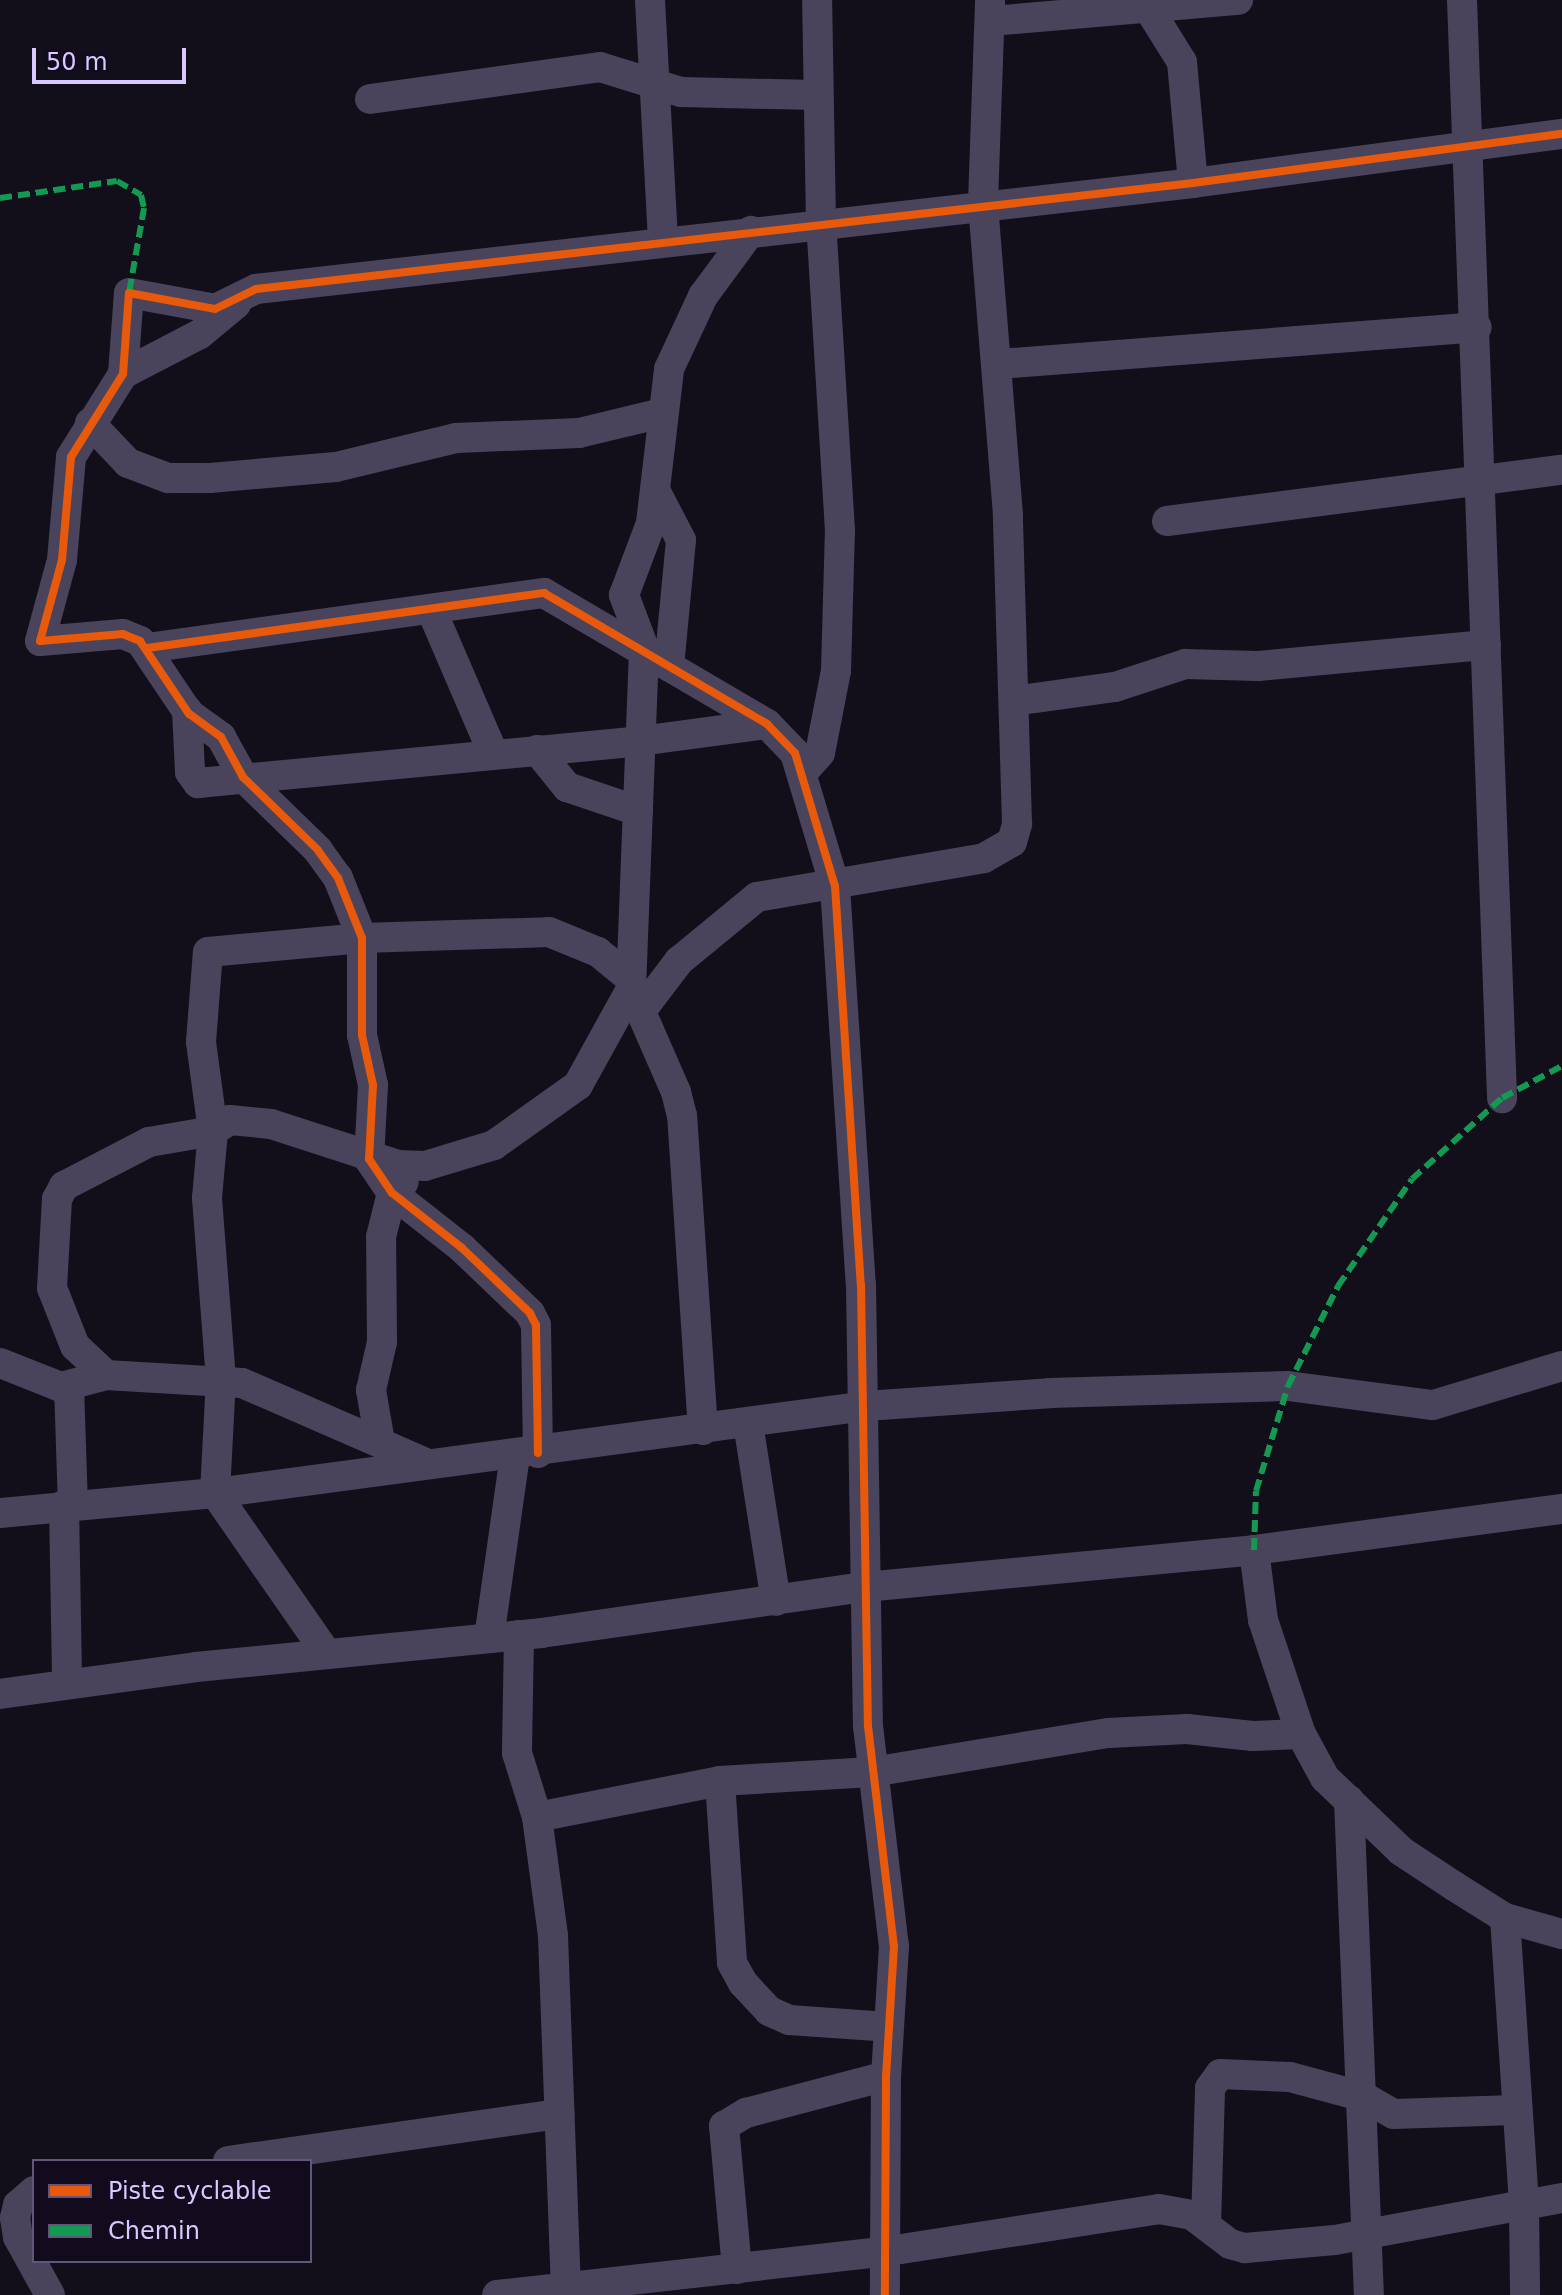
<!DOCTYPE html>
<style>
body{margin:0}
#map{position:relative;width:1562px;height:2295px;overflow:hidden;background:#130f1a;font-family:"DejaVu Sans",sans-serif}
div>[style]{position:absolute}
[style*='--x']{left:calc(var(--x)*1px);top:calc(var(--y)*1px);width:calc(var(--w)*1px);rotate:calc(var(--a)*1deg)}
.minor>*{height:30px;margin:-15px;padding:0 15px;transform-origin:15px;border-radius:15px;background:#49445b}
.quiet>*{height:6px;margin-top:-3px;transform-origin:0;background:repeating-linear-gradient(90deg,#139951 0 12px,transparent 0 18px)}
.cycleway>*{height:8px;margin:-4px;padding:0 4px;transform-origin:4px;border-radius:4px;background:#e8590c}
span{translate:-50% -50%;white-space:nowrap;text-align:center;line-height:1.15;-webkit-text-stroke:6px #120b1e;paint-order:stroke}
.legend{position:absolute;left:32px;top:2159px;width:280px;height:104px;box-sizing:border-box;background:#120b1e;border:2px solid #625778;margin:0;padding:10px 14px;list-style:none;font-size:24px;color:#dac9ff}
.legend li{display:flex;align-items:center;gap:16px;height:40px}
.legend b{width:40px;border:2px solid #625778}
.scale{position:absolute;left:32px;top:48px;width:154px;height:36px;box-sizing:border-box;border:4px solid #dac9ff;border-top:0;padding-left:10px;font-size:24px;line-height:28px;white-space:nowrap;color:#dac9ff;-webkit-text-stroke:6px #120b1e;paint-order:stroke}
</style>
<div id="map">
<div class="minor">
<div style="--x:650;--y:0;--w:242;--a:86.9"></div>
<div style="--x:1462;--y:0;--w:1099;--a:87.91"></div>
<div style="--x:1149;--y:9;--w:62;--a:58.1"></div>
<div style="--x:1182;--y:62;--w:121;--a:84.8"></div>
<div style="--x:991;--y:21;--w:248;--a:-4.9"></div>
<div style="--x:370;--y:99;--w:232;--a:-7.9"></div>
<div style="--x:600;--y:67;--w:85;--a:17.2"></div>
<div style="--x:681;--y:92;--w:135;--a:1.3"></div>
<div style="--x:999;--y:364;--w:479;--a:-4.4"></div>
<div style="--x:123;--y:374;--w:87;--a:-27.5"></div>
<div style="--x:200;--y:334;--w:47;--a:-39.8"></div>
<div style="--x:90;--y:423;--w:55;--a:46.5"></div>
<div style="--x:128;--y:463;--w:43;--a:20.6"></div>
<div style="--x:168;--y:478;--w:42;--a:0"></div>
<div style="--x:210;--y:478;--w:126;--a:-5"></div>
<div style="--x:336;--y:467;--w:123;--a:-13.6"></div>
<div style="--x:456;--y:438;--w:123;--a:-2.3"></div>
<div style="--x:579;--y:433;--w:85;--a:-13.5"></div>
<div style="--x:656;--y:492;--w:54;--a:62.5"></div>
<div style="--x:681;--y:540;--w:127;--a:95.4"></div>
<div style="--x:1167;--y:521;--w:398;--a:-7.4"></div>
<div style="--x:431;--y:609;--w:157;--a:66.7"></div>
<div style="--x:147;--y:648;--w:401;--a:-7.9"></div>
<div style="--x:544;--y:593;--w:259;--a:30.4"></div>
<div style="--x:767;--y:724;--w:40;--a:46"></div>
<div style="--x:795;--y:753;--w:139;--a:73.3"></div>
<div style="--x:835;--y:886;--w:400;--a:86.3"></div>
<div style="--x:861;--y:1285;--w:441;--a:89.1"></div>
<div style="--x:868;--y:1726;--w:222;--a:83.3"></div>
<div style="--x:894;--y:1946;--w:130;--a:93.5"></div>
<div style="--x:886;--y:2076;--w:219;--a:90.3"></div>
<div style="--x:1014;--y:701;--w:102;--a:-7.9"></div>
<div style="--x:1115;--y:687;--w:74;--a:-18.2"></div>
<div style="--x:1185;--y:664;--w:73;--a:1.6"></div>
<div style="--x:1258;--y:666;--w:229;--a:-5.3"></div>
<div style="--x:187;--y:710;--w:62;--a:87.2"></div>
<div style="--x:190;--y:772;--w:14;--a:54"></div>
<div style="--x:198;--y:783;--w:444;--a:-5.4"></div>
<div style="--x:640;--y:741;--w:128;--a:-7.6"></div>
<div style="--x:537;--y:750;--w:48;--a:51"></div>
<div style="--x:567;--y:787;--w:75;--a:18.7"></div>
<div style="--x:803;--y:772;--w:25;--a:-48"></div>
<div style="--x:820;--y:753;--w:84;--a:-79"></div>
<div style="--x:836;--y:671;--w:140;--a:-88.4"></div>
<div style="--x:840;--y:531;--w:309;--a:-93.5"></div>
<div style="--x:821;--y:223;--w:223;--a:-91"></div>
<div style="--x:641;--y:1011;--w:63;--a:-52.8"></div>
<div style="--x:679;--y:961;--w:101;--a:-39.4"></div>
<div style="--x:757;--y:897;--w:230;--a:-9.7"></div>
<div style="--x:984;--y:858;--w:32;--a:-30"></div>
<div style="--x:1012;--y:842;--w:19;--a:-74"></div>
<div style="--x:1017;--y:824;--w:309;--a:-91.7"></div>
<div style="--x:1008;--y:515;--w:313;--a:-94.6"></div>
<div style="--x:983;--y:203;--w:203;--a:-88"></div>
<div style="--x:0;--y:1363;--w:66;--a:21.5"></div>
<div style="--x:61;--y:1387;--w:47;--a:-14.9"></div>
<div style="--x:106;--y:1375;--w:136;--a:3.4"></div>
<div style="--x:242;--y:1383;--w:198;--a:23.5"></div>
<div style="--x:106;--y:1375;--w:42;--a:-136.9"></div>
<div style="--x:75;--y:1346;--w:62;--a:-111.6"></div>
<div style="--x:52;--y:1288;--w:89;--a:-86.8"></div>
<div style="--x:57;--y:1199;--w:15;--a:-62"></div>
<div style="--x:64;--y:1186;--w:96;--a:-27.4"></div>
<div style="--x:149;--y:1142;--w:65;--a:-9.8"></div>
<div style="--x:213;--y:1131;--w:20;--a:-33"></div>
<div style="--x:230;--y:1120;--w:41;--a:5.6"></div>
<div style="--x:271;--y:1124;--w:133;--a:17.9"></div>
<div style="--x:398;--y:1165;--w:27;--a:2"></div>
<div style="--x:425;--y:1166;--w:72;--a:-16.9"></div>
<div style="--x:494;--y:1145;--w:103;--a:-35.5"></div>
<div style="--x:578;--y:1085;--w:110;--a:-61.1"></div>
<div style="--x:69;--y:1386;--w:118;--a:88.1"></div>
<div style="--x:748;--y:1423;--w:180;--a:81.1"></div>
<div style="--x:703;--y:1430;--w:315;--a:-93.8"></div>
<div style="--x:682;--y:1116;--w:25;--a:-104"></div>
<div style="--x:676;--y:1092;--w:112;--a:-113.6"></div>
<div style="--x:631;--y:989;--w:341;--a:-87.8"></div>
<div style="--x:644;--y:648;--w:57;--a:-110.7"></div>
<div style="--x:624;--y:595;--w:77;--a:-69.4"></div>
<div style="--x:651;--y:523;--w:155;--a:-83.3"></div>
<div style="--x:669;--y:369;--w:81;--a:-65"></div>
<div style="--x:703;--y:296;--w:81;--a:-53.6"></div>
<div style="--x:380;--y:1442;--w:53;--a:-99.8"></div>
<div style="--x:371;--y:1390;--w:49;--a:-77.1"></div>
<div style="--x:382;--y:1342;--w:105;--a:-90.5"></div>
<div style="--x:381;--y:1237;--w:45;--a:-76"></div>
<div style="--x:392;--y:1193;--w:16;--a:-43"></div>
<div style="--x:538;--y:1453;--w:128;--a:-90.9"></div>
<div style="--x:536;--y:1325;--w:13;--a:-117"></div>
<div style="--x:530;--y:1313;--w:94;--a:-136.3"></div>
<div style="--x:462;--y:1248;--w:89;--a:-141.8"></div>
<div style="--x:392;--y:1193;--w:41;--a:-124.1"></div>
<div style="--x:369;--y:1159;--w:74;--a:-86.9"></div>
<div style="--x:373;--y:1085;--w:51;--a:-102.4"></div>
<div style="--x:362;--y:1035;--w:97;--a:-90"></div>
<div style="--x:362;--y:938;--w:65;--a:-111.8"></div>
<div style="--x:338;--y:878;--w:34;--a:-126"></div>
<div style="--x:318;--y:850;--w:105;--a:-135.8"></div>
<div style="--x:243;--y:777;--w:46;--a:-118.8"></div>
<div style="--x:221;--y:737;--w:39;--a:-144"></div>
<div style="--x:189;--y:714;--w:88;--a:-123.9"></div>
<div style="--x:140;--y:641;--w:18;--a:-158"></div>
<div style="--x:123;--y:634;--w:83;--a:175.2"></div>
<div style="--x:40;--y:641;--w:84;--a:-74.8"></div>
<div style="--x:62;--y:560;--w:103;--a:-85"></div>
<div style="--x:71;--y:457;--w:98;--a:-57.9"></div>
<div style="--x:123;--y:374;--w:81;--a:-85.8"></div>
<div style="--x:129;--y:293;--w:87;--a:10.5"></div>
<div style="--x:215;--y:309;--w:46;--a:-26"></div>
<div style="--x:256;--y:289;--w:943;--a:-6.45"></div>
<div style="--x:1193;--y:183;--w:372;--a:-7.6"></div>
<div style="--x:64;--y:1505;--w:179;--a:89"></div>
<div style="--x:0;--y:1513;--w:216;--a:-5.3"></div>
<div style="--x:215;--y:1493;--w:657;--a:-7.61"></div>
<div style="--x:866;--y:1406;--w:184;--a:-4"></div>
<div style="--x:1050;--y:1393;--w:238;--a:-1.7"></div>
<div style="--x:1288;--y:1386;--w:146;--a:7.5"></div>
<div style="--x:1433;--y:1405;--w:135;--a:-16.8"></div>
<div style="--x:1254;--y:1550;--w:71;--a:82.7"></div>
<div style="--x:1263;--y:1620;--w:120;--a:71.6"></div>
<div style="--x:1301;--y:1734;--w:50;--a:61.4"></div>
<div style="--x:1325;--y:1778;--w:105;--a:43.8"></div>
<div style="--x:1401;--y:1851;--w:64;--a:33.4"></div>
<div style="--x:1454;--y:1886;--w:60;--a:32.1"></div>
<div style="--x:1505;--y:1918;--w:59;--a:15.7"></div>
<div style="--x:519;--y:1635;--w:118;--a:91"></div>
<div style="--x:517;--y:1753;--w:67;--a:72.6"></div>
<div style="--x:537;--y:1817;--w:120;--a:82.3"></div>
<div style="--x:553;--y:1936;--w:359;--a:87.9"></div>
<div style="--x:489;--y:1638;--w:184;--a:-81.9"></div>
<div style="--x:327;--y:1654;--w:196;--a:-124.8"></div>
<div style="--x:215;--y:1493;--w:113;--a:-87"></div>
<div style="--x:221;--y:1380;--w:183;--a:-94.4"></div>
<div style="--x:207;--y:1198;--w:67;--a:-84.9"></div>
<div style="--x:213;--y:1131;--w:90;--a:-97.7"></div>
<div style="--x:201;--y:1042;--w:90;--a:-85.6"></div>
<div style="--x:208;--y:952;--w:155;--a:-5.2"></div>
<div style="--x:362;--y:938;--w:187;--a:-1.8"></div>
<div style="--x:549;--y:932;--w:53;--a:22.2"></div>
<div style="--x:598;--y:952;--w:43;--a:39.3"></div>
<div style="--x:0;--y:1694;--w:198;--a:-7.8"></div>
<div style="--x:196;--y:1667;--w:347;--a:-5.6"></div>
<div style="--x:541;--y:1633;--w:327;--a:-8.1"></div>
<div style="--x:865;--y:1587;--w:391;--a:-5.4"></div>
<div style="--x:1254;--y:1550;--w:311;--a:-7.6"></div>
<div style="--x:720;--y:1781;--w:182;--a:86.2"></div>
<div style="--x:732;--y:1963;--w:23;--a:61"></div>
<div style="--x:743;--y:1983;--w:38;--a:47"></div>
<div style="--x:769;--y:2011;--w:22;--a:24"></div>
<div style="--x:789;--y:2020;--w:99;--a:4"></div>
<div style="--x:1349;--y:1800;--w:495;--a:87.7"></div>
<div style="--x:537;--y:1817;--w:187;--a:-11.1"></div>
<div style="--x:720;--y:1781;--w:152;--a:-3.4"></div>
<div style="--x:872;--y:1772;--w:239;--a:-9.4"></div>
<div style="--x:1108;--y:1733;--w:79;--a:-2.9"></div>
<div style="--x:1187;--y:1729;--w:66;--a:6.1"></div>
<div style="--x:1253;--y:1736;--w:48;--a:-2.4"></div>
<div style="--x:1505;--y:1918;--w:290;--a:86.2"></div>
<div style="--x:1524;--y:2207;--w:88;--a:89.3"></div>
<div style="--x:228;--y:2161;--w:335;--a:-8.1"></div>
<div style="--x:34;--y:2191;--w:21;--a:139"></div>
<div style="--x:18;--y:2205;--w:13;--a:103"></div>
<div style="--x:15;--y:2218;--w:19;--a:81"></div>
<div style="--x:18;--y:2237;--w:66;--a:61.1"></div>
<div style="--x:1206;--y:2225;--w:137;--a:-88.3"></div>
<div style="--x:1210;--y:2088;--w:17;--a:-54"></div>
<div style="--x:1220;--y:2074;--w:70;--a:2.5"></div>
<div style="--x:1290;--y:2077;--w:77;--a:15.1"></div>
<div style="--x:1364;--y:2097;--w:34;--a:30"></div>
<div style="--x:1394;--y:2114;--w:120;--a:-1.9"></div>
<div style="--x:737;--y:2269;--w:144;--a:-95.2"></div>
<div style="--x:724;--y:2126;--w:26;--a:-31"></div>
<div style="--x:746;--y:2113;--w:145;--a:-14.8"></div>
<div style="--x:497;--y:2295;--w:387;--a:-6.4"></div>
<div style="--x:882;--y:2252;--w:280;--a:-8.8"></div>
<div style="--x:1159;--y:2209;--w:34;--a:10"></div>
<div style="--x:1192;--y:2215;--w:48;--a:37.3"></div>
<div style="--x:1230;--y:2244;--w:16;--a:15"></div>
<div style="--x:1245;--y:2248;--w:90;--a:-5.1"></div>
<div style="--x:1335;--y:2240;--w:231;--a:-10.5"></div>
</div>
<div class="quiet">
<div style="--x:0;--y:198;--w:118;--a:-8.3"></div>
<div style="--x:117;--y:181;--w:28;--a:30"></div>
<div style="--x:141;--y:195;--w:13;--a:77"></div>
<div style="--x:144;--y:208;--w:86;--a:100"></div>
<div style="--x:1254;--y:1550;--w:59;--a:-88.1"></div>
<div style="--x:1256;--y:1491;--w:110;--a:-73.1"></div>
<div style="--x:1288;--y:1386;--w:112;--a:-63.4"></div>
<div style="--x:1338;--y:1286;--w:130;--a:-55.3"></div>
<div style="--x:1412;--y:1179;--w:121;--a:-42"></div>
<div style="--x:1502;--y:1098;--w:68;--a:-28.1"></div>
</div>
<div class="cycleway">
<div style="--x:147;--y:648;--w:401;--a:-7.9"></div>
<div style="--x:544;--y:593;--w:259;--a:30.4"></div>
<div style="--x:767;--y:724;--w:40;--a:46"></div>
<div style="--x:795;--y:753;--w:139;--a:73.3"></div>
<div style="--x:835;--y:886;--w:400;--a:86.3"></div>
<div style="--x:861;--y:1285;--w:441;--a:89.1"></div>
<div style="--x:868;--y:1726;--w:222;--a:83.3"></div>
<div style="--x:894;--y:1946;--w:130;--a:93.5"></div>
<div style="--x:886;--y:2076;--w:219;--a:90.3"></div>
<div style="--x:538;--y:1453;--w:128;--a:-90.9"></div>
<div style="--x:536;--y:1325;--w:13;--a:-117"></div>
<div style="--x:530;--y:1313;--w:94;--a:-136.3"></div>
<div style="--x:462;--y:1248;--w:89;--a:-141.8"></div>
<div style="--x:392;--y:1193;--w:41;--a:-124.1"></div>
<div style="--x:369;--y:1159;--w:74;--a:-86.9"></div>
<div style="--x:373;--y:1085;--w:51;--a:-102.4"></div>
<div style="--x:362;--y:1035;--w:97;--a:-90"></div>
<div style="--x:362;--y:938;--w:65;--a:-111.8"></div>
<div style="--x:338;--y:878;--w:34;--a:-126"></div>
<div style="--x:318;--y:850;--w:105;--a:-135.8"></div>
<div style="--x:243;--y:777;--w:46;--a:-118.8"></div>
<div style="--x:221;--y:737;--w:39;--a:-144"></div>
<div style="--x:189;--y:714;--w:88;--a:-123.9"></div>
<div style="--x:140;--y:641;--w:18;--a:-158"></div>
<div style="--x:123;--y:634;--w:83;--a:175.2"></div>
<div style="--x:40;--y:641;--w:84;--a:-74.8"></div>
<div style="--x:62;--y:560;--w:103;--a:-85"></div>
<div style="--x:71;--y:457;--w:98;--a:-57.9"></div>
<div style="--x:123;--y:374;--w:81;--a:-85.8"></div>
<div style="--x:129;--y:293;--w:87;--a:10.5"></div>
<div style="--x:215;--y:309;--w:46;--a:-26"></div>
<div style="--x:256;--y:289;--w:943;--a:-6.45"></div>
<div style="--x:1193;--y:183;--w:372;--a:-7.6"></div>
</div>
<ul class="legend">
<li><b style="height:10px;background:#e8590c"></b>Piste cyclable</li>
<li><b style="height:10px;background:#139951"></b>Chemin</li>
</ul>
<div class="scale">50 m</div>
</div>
